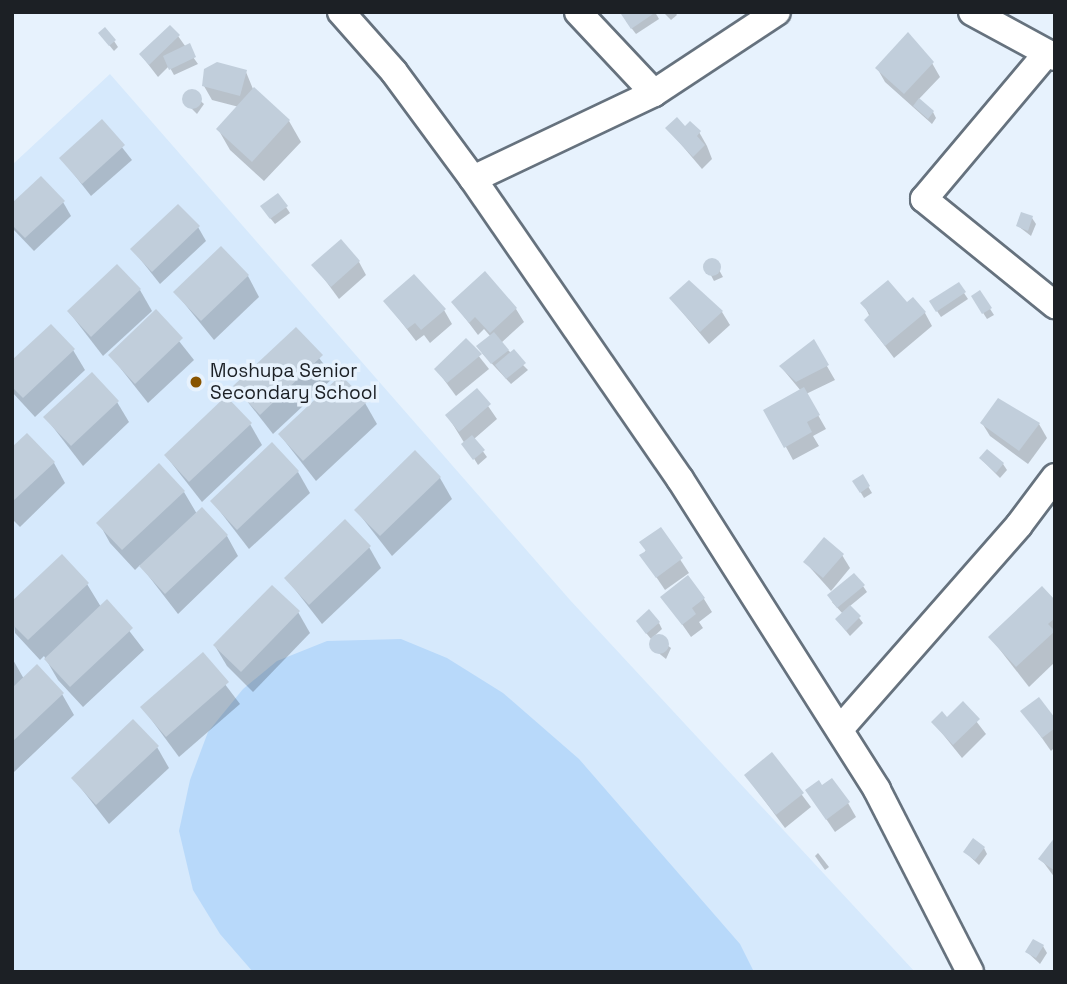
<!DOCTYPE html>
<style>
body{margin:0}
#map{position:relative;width:1067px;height:984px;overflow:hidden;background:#e7f2fd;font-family:"Space Grotesk",sans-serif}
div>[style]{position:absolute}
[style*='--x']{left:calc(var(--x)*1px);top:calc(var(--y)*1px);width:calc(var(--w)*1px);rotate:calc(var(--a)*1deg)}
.built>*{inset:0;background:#d6e9fc}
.green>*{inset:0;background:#b8d9fa}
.shadow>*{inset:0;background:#0003}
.building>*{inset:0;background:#c1cedb}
.round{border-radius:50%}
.roads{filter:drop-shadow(2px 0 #66727e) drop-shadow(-2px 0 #66727e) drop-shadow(0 2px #66727e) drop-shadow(0 -2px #66727e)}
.minor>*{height:26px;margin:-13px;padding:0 13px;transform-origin:13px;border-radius:13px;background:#fff}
.dots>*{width:19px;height:19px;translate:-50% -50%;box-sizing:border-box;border:4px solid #e7f2fd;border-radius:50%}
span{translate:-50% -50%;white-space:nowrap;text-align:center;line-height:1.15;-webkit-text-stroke:7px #e7f2fd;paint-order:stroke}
.poi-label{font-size:19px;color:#1c2025}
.left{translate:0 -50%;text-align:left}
.frame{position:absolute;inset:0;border:14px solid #1c2025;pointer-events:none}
</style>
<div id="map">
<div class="built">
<div style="clip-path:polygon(110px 74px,570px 600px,915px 972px,12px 972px,12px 165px)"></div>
</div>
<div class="green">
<div style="clip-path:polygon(401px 639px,447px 658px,503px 693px,579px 759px,740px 944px,754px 972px,253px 972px,220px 934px,193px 890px,179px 831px,190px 780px,208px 732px,243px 689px,277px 661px,327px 641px)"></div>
</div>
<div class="shadow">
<div style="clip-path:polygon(655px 12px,659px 19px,636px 34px,626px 21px)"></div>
<div style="clip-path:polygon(663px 12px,675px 12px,677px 15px,671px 20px)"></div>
<div style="clip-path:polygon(178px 36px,198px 64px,174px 75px,169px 66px,158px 77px,141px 55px)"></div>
<div style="clip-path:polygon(104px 39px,114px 41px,118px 47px,114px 51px)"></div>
<div style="clip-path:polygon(932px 63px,940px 77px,918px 100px,933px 112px,936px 118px,932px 124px,885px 82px,877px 68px)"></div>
<div style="clip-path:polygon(246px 72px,253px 89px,289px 121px,301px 142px,264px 181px,230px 150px,218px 129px,239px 107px,212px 100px,204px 86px)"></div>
<div style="clip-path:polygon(190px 92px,204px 104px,197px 114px,184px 101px)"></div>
<div style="clip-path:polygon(102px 122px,132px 160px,91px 196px,61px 158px)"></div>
<div style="clip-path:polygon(685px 128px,699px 132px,707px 146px,712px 159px,702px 169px,668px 129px)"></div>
<div style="clip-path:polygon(63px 202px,71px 216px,34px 251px,12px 228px,12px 206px)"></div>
<div style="clip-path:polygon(286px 207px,290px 213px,275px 224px,266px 213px)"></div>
<div style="clip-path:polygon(1032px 218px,1036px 224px,1031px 236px,1018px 226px)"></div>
<div style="clip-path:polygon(198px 227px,206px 241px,160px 284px,133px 250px)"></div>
<div style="clip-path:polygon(714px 261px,723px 277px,714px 281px,706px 266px)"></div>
<div style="clip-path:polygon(359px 262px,366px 275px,339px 299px,314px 265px)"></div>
<div style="clip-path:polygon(248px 276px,259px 297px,214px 340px,175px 292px)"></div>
<div style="clip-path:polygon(958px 284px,968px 299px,941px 317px,931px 302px)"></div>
<div style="clip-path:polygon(140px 290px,152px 311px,103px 356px,69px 312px)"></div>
<div style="clip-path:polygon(980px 293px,994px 315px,987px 319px,973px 297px)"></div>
<div style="clip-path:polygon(671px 299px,722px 312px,730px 325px,709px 344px)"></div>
<div style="clip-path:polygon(385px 301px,444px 310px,452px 324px,430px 343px,424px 335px,416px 341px)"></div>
<div style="clip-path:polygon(453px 302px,516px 309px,524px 322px,501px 343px,528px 370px,511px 384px,482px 353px,491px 337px,484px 329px,478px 335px)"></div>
<div style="clip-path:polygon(863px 303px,907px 305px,925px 313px,932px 326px,894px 358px,866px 321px,870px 317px)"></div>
<div style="clip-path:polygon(156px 312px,194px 360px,148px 403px,110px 355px)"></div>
<div style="clip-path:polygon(296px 329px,334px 377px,273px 434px,236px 387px)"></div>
<div style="clip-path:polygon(466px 340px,489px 369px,456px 396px,436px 369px)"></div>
<div style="clip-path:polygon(813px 342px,835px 380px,806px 394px,826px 429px,813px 436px,819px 446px,793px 460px,766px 410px,801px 391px,781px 367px)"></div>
<div style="clip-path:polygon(73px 350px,85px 370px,35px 417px,12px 392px,12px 362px)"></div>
<div style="clip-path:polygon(477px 390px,497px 419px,474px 439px,487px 457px,478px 465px,447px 415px)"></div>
<div style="clip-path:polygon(117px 402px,129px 422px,83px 466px,46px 418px)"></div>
<div style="clip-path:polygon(365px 403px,377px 424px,316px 481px,280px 435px)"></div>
<div style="clip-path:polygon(982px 423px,1039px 424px,1047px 438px,1028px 464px,990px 436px)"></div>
<div style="clip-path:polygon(250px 424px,262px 445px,202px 502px,166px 456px)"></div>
<div style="clip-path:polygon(12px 449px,54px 463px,65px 483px,20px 527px,12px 519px)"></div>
<div style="clip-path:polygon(415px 453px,440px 478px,452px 499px,392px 556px,356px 510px)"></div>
<div style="clip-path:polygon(981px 459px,1003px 464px,1007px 470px,1000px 478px)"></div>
<div style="clip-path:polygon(298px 472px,310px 493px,249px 549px,212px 501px)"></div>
<div style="clip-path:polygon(862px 476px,872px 493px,864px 498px,854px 481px)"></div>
<div style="clip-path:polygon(184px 492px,197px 514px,227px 536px,238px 556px,178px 614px,140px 565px,135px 570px,110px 543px,99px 523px)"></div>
<div style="clip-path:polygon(660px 529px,689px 573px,665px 590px,642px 556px)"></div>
<div style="clip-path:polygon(369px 547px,381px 568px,322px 624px,286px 578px)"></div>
<div style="clip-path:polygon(842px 555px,850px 568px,831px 591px,805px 562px)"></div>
<div style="clip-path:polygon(87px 584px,101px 607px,107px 602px,144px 650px,83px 707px,58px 680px,44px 656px,40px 660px,15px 633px,12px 603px)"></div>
<div style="clip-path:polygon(863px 586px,867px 592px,850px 606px,863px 623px,850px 636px,837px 620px,843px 614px,832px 602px)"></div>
<div style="clip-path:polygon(663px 597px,704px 599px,712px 612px,699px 622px,703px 628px,691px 637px)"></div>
<div style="clip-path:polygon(1055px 602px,1055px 662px,1029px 687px,990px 637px)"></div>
<div style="clip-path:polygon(298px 612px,310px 633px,253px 692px,227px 666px,215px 646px)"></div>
<div style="clip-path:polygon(659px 623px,662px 629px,651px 639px,642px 628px)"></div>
<div style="clip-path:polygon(656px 637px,671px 648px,666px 659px,651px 647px)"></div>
<div style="clip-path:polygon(202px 654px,240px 704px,179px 757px,142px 707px)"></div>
<div style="clip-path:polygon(12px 658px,24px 679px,62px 694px,74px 715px,14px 772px)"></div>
<div style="clip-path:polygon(963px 704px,986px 734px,962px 758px,933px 722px,947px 719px)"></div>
<div style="clip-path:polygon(1023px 711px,1055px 720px,1055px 747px,1051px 751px)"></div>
<div style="clip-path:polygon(157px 747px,169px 768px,109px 824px,73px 778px)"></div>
<div style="clip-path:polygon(772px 755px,811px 807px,785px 828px,746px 776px)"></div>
<div style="clip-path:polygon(822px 787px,848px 803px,856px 817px,835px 832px,807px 791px)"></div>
<div style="clip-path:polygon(1055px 840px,1055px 878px,1041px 859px)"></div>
<div style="clip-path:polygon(984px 848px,987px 854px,979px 865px,965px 852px)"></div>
<div style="clip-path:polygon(818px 853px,829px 867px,825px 870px,815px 856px)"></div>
<div style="clip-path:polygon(1043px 946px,1047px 953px,1040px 964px,1027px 952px)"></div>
</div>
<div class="building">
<div style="clip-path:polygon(624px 12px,656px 12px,631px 29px,621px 14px)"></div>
<div style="clip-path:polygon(170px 25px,180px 35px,149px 65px,139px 54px)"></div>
<div style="clip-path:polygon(105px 27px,116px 40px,109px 46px,98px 33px)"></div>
<div style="clip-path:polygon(908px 32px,934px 62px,904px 94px,875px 68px)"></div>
<div style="clip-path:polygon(190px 43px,196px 57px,169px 70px,163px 56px)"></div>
<div style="clip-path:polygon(217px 62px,247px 70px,240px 96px,202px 86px,204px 69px)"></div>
<div style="clip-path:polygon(254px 87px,290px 120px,252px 162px,216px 129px)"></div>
<div class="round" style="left:182px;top:89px;width:20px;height:20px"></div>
<div style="clip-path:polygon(919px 98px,934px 111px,928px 119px,913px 106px)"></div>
<div style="clip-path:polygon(677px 117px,685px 126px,690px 121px,701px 131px,697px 136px,705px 145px,693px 157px,665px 128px)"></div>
<div style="clip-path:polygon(102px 119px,125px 145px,82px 184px,59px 158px)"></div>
<div style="clip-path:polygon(41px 176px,65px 201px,25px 238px,12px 225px,12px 203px)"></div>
<div style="clip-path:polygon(278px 193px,288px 206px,270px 219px,260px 206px)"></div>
<div style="clip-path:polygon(178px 204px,200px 226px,152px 272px,130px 249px)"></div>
<div style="clip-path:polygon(1021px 212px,1033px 216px,1028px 231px,1016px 226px)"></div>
<div style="clip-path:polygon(341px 239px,360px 261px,331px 287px,311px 265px)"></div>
<div style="clip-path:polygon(221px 246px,249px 275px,201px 321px,173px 292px)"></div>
<div class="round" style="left:703px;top:258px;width:18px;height:18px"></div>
<div style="clip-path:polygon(117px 264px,141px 289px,91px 337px,67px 311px)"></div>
<div style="clip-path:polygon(485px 271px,517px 308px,490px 333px,475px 317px,469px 323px,451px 302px)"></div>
<div style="clip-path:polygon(414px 274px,446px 309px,421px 330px,415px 323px,407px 329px,383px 301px)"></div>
<div style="clip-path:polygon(689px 280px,723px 311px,700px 332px,669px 298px)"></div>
<div style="clip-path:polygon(888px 280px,907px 302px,913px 297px,926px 312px,885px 346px,864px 320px,870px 314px,860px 303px)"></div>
<div style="clip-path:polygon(959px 282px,966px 292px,936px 312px,929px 301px)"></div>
<div style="clip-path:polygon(980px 290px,992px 308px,982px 314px,971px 296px)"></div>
<div style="clip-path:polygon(156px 309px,183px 338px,135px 384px,108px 355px)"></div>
<div style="clip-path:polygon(51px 324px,75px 349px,23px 398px,12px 387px,12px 360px)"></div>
<div style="clip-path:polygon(296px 327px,323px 355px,260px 415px,233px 386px)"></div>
<div style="clip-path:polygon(494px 332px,509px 350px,491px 364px,476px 346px)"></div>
<div style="clip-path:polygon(466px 338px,482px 354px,447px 383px,434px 369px)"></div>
<div style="clip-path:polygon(814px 339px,829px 365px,796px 382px,779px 366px)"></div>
<div style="clip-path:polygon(514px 349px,526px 363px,506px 379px,495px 365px)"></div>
<div style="clip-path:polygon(92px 372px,119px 401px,71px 446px,43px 417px)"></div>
<div style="clip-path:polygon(341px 375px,367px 402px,303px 461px,278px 434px)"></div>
<div style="clip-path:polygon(804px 387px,820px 415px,807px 422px,812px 432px,784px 448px,763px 410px)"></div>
<div style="clip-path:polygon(477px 388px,491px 404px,459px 432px,445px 415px)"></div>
<div style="clip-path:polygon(226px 396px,252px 423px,189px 482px,164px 455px)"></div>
<div style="clip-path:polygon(998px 398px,1040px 423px,1019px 451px,980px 423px)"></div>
<div style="clip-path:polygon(27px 433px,55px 462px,12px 502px,12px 447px)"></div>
<div style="clip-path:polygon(472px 435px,485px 450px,473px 460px,461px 444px)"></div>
<div style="clip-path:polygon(272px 442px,299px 471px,237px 530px,210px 501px)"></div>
<div style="clip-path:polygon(987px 449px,1004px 463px,996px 473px,979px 458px)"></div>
<div style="clip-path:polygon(415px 450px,441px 477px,380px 536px,354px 510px)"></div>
<div style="clip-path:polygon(159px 463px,185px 491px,122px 550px,96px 523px)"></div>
<div style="clip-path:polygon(863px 474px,870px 486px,860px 493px,852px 481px)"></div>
<div style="clip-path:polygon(202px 507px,228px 535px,165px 594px,139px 566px)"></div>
<div style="clip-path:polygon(345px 519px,371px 546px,309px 605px,284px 578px)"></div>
<div style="clip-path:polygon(661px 527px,683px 558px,656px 578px,639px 555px,646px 551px,639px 542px)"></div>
<div style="clip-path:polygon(824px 537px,844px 554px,823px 578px,803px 562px)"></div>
<div style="clip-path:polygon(62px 554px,89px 583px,28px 640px,12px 624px,12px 601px)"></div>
<div style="clip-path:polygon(854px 573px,865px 585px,837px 608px,827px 595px)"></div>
<div style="clip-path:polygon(688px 575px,705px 598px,692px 608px,696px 614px,682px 625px,660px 597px)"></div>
<div style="clip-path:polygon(272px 585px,300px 611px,241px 672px,213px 645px)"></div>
<div style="clip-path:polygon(1042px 586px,1055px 600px,1055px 618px,1048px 624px,1055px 631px,1016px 667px,988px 637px)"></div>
<div style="clip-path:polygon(107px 599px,133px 628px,70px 687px,44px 659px)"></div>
<div style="clip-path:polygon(850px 605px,861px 616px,846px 631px,835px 619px)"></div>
<div style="clip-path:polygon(649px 609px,660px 622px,646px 634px,636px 621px)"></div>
<div class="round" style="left:649px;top:634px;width:20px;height:20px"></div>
<div style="clip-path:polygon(203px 652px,229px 682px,166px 737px,140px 707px)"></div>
<div style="clip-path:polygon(37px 664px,64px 693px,12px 742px,12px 688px)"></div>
<div style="clip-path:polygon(1039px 697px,1055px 718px,1055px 728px,1042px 738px,1020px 711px)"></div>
<div style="clip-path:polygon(963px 701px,980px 719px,953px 745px,931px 722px,942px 711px,947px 717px)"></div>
<div style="clip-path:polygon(133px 719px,159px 746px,96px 805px,71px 778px)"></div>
<div style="clip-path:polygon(772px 752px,804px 793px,776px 815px,744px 775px)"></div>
<div style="clip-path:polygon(832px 778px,850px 802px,826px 820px,805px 790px,819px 780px,822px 785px)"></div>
<div style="clip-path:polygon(1055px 837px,1055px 871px,1038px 859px)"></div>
<div style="clip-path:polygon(973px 838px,985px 847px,975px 860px,963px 852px)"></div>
<div style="clip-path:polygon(1033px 939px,1044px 945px,1036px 958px,1025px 952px)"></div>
</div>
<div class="roads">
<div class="minor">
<div style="--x:341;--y:12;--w:80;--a:48.5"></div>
<div style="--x:394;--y:72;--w:133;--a:53.6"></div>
<div style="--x:473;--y:179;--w:364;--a:55.4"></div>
<div style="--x:680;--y:479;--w:368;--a:57.6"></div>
<div style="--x:877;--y:790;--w:204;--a:62.9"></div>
<div style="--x:972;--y:12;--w:94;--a:28.5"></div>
<div style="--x:1047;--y:53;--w:191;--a:130.1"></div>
<div style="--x:924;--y:199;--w:169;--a:39"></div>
<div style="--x:654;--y:93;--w:147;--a:-33.4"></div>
<div style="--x:473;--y:179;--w:200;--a:-25.4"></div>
<div style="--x:654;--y:93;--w:111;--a:-133.2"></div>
<div style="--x:840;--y:729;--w:271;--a:-48.7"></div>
<div style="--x:1019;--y:525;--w:60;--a:-53.1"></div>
</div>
</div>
<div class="dots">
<div style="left:196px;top:382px;background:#885400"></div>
</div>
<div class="poi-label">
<span class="left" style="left:210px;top:382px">Moshupa Senior<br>Secondary School</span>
</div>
<div class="frame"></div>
</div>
